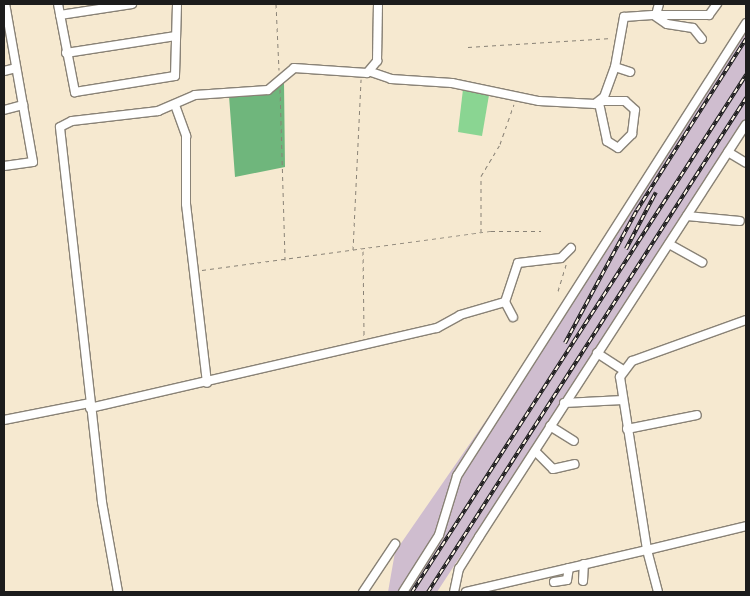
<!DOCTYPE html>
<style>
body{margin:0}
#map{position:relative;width:750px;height:596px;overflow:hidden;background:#f6e9d0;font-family:"Patrick Hand",sans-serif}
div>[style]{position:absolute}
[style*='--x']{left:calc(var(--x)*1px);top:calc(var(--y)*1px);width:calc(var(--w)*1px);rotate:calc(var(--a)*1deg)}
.industrial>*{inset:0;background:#cfbdcf}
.green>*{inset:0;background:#8ad592}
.forest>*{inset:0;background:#6fb67c}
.path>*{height:1px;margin-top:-0.5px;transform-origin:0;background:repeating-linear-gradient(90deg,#898276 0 4px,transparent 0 8px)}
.roads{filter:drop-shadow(1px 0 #898276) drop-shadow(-1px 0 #898276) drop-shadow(0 1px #898276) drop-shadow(0 -1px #898276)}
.minor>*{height:8px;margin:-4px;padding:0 4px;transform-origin:4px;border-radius:4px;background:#fff}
.rail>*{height:4px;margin-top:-2px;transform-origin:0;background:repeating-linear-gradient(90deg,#fcf5e5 0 5.5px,#1c1c1c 0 11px);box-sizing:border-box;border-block:1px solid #1c1c1c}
span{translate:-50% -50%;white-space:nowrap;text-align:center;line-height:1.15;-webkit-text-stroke:4px #fcf5e5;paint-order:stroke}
.frame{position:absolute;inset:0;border:5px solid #1c1c1c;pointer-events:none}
</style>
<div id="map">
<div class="industrial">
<div style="clip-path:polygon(746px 29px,746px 118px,437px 592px,388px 592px,395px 552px,623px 222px)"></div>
</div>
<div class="green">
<div style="clip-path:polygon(463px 89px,489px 95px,482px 136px,458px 132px)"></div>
</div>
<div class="forest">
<div style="clip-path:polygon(284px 82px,285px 167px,235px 177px,229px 96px,270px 94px)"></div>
</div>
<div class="path">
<div style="--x:276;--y:4;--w:66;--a:87.4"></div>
<div style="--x:468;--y:47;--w:144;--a:-3.6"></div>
<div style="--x:280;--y:89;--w:171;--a:88.3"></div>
<div style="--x:481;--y:232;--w:56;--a:-90"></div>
<div style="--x:481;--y:176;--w:37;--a:-59"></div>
<div style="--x:500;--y:144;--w:42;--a:-70.7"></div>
<div style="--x:353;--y:250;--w:171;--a:-87.3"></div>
<div style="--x:363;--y:251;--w:86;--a:89.3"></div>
<div style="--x:202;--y:270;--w:292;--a:-7.7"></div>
<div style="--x:491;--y:231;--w:50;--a:0"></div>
<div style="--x:558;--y:291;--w:28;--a:-73"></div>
</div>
<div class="roads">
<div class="minor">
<div style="--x:58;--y:4;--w:90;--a:79.1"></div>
<div style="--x:75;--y:92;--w:101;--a:-9.1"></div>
<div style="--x:175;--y:76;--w:72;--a:-88.4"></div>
<div style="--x:60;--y:15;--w:73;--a:-8.7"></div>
<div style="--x:657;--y:15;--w:52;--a:0"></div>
<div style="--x:709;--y:15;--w:14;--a:-54"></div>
<div style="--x:655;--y:16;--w:14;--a:34"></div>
<div style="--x:667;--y:24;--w:26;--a:9"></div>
<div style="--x:693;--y:28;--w:14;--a:51"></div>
<div style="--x:66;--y:53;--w:111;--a:-8.8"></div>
<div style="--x:615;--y:67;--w:16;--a:18"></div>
<div style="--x:4;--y:71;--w:12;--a:-14"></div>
<div style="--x:371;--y:72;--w:21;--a:19"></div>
<div style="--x:391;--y:79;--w:61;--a:3.8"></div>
<div style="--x:452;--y:83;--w:89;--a:11.7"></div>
<div style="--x:539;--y:101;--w:56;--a:3.1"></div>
<div style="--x:595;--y:104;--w:11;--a:-38"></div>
<div style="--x:604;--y:97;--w:32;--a:-70"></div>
<div style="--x:615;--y:67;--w:51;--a:-79.8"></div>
<div style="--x:624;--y:17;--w:32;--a:-4"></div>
<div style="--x:656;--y:15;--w:11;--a:-75"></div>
<div style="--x:599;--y:103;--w:39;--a:78"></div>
<div style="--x:607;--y:141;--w:13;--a:32"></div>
<div style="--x:618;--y:148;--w:20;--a:-45"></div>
<div style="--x:632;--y:134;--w:24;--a:-83"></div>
<div style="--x:635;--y:110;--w:13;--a:-138"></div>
<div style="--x:625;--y:101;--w:24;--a:180"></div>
<div style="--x:175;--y:105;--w:33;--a:70"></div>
<div style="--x:186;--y:136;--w:68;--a:90"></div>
<div style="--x:186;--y:204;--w:180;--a:83.3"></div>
<div style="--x:4;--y:110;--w:20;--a:-15"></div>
<div style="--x:728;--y:152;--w:21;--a:31"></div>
<div style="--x:4;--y:166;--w:29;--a:-8"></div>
<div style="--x:33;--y:162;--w:160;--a:-100"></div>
<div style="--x:687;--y:216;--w:53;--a:5.4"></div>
<div style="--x:669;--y:244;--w:38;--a:29"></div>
<div style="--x:505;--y:302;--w:17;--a:62"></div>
<div style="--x:746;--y:320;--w:121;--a:160.2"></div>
<div style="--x:632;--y:361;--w:20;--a:127"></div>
<div style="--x:620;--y:377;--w:175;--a:81.1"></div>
<div style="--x:647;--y:550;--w:102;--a:-13.6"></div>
<div style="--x:597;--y:353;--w:30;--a:33"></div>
<div style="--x:564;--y:403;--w:59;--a:-2.9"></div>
<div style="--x:90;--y:408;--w:356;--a:-13"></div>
<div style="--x:437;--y:328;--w:26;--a:-29"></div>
<div style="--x:460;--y:315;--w:47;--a:-16.1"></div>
<div style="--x:505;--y:302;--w:41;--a:-71.6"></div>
<div style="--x:518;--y:263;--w:43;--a:-6.6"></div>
<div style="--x:561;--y:258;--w:14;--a:-45"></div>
<div style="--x:4;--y:420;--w:88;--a:-11.2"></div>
<div style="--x:550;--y:426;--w:28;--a:32"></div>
<div style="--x:627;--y:429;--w:71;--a:-11.3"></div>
<div style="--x:535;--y:451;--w:25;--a:45"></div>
<div style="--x:553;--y:469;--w:22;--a:-13"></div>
<div style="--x:583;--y:581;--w:17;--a:-87"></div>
<div style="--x:554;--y:582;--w:13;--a:-9"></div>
<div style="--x:567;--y:580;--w:12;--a:-81"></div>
<div style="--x:118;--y:592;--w:91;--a:-100.1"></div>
<div style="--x:102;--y:502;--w:377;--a:-96.4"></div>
<div style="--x:60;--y:127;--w:13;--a:-27"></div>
<div style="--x:72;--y:121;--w:87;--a:-6.6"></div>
<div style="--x:158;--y:111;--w:40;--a:-23.4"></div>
<div style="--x:195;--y:95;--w:73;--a:-3.9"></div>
<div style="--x:268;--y:90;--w:34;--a:-40"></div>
<div style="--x:294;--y:68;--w:73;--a:3.9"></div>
<div style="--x:367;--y:73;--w:16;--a:-50"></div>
<div style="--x:377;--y:61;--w:57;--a:-89"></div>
<div style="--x:363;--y:592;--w:58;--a:-56.3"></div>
<div style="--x:403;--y:592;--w:67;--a:-57.7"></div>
<div style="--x:439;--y:535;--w:62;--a:-73"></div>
<div style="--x:457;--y:476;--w:537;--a:-57.46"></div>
<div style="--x:454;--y:592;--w:24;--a:-78"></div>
<div style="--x:459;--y:569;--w:38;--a:-58"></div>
<div style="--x:479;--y:537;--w:491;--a:-57.1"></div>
<div style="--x:466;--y:592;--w:186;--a:-13.1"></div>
<div style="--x:647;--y:550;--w:43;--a:75.3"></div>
</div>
</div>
<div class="rail">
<div style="--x:626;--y:249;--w:64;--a:-62.2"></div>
<div style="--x:565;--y:343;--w:151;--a:-61.6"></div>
<div style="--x:637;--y:210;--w:203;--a:-57.5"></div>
<div style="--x:412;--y:592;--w:616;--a:-57.14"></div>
<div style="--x:428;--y:592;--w:588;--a:-57.23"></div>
</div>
<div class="frame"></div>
</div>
